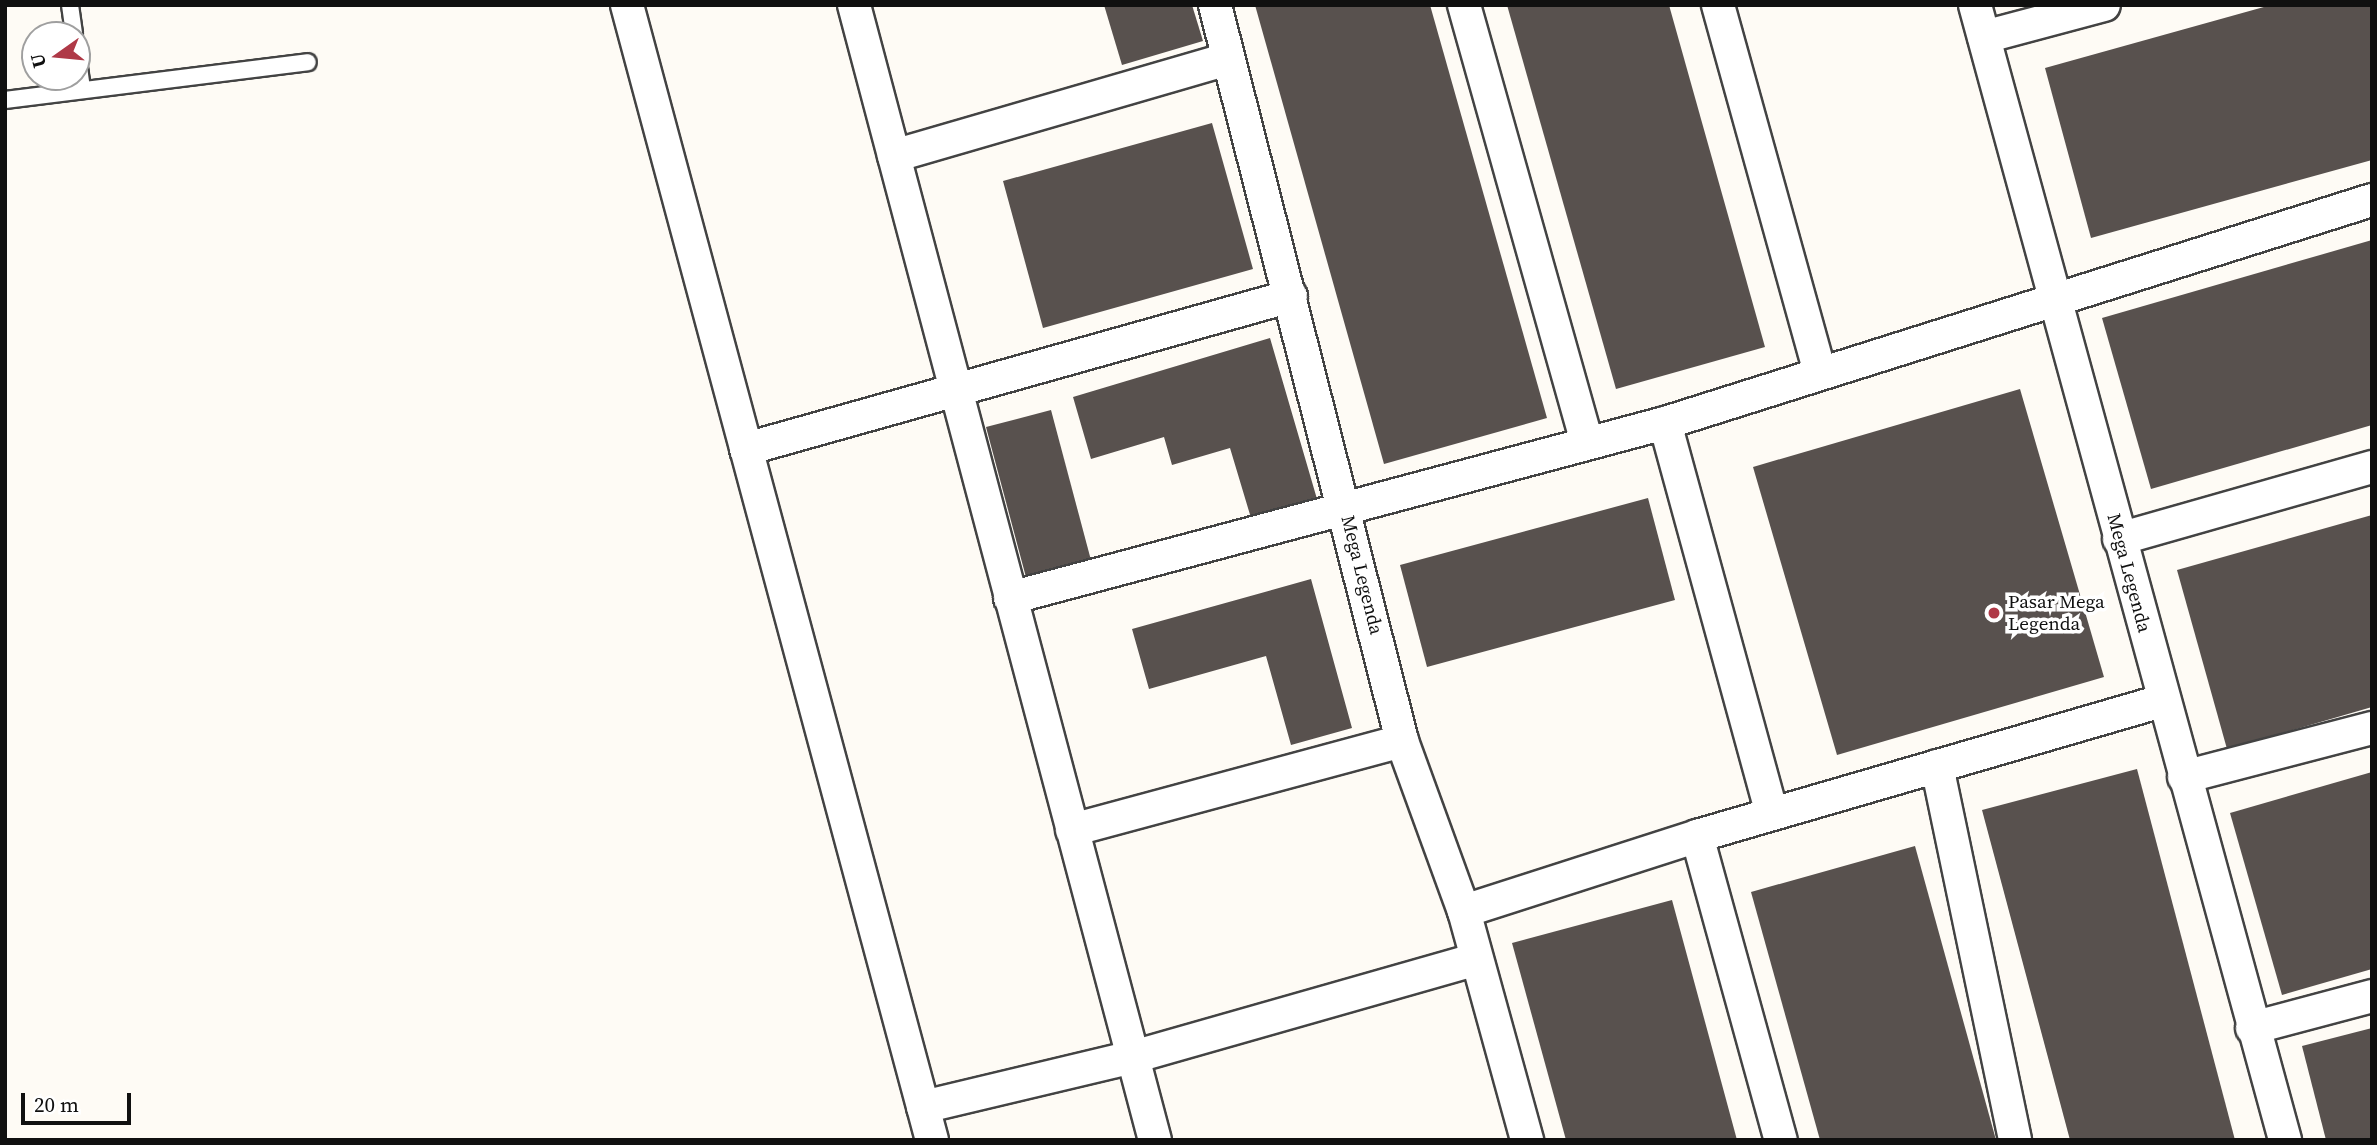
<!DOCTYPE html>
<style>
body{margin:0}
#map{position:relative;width:2377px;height:1145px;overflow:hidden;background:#fefbf5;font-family:"Source Serif 4",serif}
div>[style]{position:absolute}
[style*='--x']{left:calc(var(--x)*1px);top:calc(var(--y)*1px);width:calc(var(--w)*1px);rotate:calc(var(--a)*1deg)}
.building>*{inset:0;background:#58514e}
.roads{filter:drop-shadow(2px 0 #434343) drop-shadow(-2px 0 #434343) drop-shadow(0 2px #434343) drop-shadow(0 -2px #434343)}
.lane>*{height:16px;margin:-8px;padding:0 8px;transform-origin:8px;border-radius:8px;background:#fff}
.street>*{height:32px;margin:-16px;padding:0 16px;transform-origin:16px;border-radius:16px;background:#fff}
.dots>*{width:19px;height:19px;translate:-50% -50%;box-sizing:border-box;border:4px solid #fff;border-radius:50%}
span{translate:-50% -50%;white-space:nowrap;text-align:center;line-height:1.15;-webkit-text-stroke:7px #fff;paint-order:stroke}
.street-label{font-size:19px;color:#101010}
.poi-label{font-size:19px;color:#101010}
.left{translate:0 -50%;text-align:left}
.frame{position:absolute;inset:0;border:7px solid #101010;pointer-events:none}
.north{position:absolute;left:21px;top:21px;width:70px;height:70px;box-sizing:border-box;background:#fff;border:2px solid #9f9f9f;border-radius:50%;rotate:255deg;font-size:19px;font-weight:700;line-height:28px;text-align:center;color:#101010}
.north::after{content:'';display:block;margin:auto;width:24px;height:32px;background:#af3947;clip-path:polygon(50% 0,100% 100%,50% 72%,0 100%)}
.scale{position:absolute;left:21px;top:1093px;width:110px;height:32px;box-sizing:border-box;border:4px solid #101010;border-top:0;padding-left:9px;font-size:21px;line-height:24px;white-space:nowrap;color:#101010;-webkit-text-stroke:5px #fff;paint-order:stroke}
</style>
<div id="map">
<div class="building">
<div style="clip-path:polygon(1104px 5px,1192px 5px,1203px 41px,1122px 65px)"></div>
<div style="clip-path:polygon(1255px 5px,1430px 5px,1547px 418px,1384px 464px)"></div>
<div style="clip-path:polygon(1507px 5px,1669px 5px,1765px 347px,1616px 389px)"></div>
<div style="clip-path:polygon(2271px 5px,2372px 5px,2372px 160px,2091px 238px,2045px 68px)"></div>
<div style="clip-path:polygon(1212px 123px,1253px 269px,1043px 328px,1003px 181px)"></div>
<div style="clip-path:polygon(2372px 240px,2372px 425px,2151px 489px,2102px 318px)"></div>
<div style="clip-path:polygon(1270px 338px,1317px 499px,1251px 518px,1230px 448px,1172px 465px,1164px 437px,1091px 459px,1073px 397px)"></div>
<div style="clip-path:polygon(2020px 389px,2104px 677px,1837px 755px,1753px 467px)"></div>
<div style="clip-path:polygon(1051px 410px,1092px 564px,1027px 581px,986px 427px)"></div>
<div style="clip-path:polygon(1648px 498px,1675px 600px,1427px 667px,1400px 565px)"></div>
<div style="clip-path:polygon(2372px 515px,2372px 707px,2227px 749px,2177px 570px)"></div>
<div style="clip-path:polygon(1311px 579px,1352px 728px,1291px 745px,1266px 656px,1149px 689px,1132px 629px)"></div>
<div style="clip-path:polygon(2137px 769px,2235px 1140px,2070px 1140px,1982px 810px)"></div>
<div style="clip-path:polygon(2372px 772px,2372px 969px,2282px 995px,2230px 813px)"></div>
<div style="clip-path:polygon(1915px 846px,1996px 1140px,1820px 1140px,1751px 892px)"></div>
<div style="clip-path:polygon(1672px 900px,1737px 1140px,1566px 1140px,1512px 943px)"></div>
<div style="clip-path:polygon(2372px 1028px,2372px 1140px,2326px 1140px,2302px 1046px)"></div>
</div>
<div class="roads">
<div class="lane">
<div style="--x:70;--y:5;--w:30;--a:82"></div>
<div style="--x:77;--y:53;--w:35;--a:82"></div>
<div style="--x:5;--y:100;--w:305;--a:-7.1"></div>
</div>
<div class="street">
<div style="--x:627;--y:5;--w:1175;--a:74.96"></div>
<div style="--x:854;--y:5;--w:1174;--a:75.15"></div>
<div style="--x:1215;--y:5;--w:759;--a:75.74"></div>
<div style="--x:1402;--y:741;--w:181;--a:70"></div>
<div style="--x:1464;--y:911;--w:238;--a:74.6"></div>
<div style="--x:1464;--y:5;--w:455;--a:74.3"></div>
<div style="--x:1718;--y:5;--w:382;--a:74.5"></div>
<div style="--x:1975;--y:5;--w:1177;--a:74.72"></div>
<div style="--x:1984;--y:37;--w:124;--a:-14.9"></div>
<div style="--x:894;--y:156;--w:348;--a:-16.2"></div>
<div style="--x:1665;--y:423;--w:405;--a:74.7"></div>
<div style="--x:746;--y:449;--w:566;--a:-15.68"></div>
<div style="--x:2119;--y:539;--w:263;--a:-15.9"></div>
<div style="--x:1010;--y:598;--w:678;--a:-14.96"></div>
<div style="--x:1665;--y:423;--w:741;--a:-17.51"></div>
<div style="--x:1937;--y:766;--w:382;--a:78.2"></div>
<div style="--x:2184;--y:777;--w:194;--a:-14.6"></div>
<div style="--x:1072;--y:830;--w:342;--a:-15.1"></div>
<div style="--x:1697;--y:836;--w:315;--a:74.6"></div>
<div style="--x:1464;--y:911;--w:245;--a:-17.8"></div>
<div style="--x:1697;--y:836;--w:485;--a:-16.2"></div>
<div style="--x:2252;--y:1028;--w:124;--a:-14.9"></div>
<div style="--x:923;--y:1107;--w:216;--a:-13.4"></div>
<div style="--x:1133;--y:1057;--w:355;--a:-15.9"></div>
</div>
</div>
<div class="dots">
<div style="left:1994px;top:613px;background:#af3947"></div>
</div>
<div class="street-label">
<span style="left:2129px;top:573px;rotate:75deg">Mega Legenda</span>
<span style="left:1362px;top:575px;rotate:76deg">Mega Legenda</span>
</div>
<div class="poi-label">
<span class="left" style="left:2008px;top:613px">Pasar Mega<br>Legenda</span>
</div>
<div class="frame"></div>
<div class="north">U</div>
<div class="scale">20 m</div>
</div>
